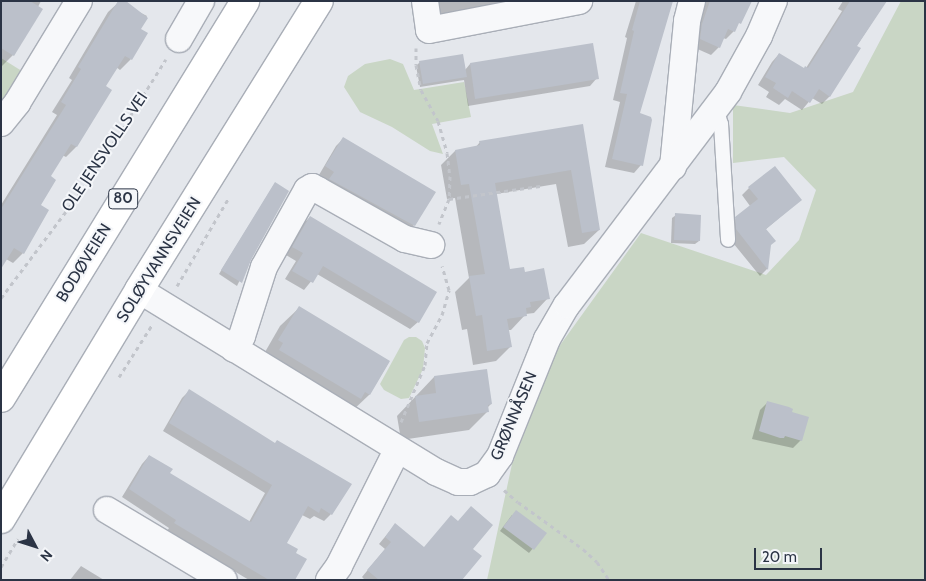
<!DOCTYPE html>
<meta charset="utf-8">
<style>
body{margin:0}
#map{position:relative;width:926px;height:581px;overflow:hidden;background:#e4e7ec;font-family:Cabin,sans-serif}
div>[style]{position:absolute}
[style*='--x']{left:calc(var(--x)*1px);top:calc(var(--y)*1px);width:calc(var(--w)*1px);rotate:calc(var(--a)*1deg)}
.green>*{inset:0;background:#c9d6c5}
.shadow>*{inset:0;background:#0003}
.building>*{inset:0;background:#bbc0ca}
.path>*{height:3px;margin-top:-1.5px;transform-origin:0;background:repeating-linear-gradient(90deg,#c2c5cb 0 4px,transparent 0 8px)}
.roads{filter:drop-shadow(1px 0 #a9aeb7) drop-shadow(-1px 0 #a9aeb7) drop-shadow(0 1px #a9aeb7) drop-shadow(0 -1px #a9aeb7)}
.lane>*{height:14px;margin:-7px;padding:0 7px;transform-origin:7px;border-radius:7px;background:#f7f8fa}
.street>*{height:26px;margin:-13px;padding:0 13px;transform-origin:13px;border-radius:13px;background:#f7f8fa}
.secondary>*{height:28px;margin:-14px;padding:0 14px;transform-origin:14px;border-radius:14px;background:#fff}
.primary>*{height:28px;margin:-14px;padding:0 14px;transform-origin:14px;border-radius:14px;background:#fff}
span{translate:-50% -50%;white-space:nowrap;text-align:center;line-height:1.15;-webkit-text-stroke:4px #f4f6f9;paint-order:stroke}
.shield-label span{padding:1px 4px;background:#f4f6f9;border:1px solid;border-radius:4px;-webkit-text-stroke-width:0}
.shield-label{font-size:15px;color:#2b3445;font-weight:700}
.street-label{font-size:16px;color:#2b3445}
.frame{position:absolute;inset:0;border:2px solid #2b3445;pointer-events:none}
.north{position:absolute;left:10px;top:521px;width:50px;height:50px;-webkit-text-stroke:4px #f4f6f9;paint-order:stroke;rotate:130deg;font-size:14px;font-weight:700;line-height:20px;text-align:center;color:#2b3445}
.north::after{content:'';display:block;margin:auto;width:18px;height:22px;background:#2b3445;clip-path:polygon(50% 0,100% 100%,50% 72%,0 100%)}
.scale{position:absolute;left:754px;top:548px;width:68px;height:22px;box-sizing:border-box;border:2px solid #2b3445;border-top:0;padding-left:6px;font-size:15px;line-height:18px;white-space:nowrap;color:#2b3445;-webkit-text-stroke:4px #f4f6f9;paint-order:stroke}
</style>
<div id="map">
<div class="green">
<div style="clip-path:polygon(901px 1px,925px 1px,925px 580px,487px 580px,512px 464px,558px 348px,641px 233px,766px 275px,799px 240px,816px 190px,784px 157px,733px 163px,733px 105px,790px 113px,853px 92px)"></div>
<div style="clip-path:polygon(1px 58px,25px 73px,1px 107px)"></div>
<div style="clip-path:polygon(390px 59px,403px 64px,414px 90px,464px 82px,471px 117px,432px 124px,443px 154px,430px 151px,392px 127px,360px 112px,344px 87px,348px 76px,365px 64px)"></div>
<div style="clip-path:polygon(409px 337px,416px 337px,422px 341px,425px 348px,423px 369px,409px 398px,401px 399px,384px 390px,380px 384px,404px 340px)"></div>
</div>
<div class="shadow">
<div style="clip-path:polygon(1px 1px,41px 1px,13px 55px,1px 67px)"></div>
<div style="clip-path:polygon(433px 1px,523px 1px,465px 12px,435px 15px)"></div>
<div style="clip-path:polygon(636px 1px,672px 1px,639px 114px,641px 165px,634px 173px,605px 167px,620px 102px,613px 100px,627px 38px,625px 37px)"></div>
<div style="clip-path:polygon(706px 1px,747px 1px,734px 31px,726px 39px,723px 38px,719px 47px,711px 55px,693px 47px,697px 22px)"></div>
<div style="clip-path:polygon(843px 1px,886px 1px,856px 47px,830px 96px,822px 104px,812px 98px,802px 110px,785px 99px,779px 105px,766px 97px,769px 92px,758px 85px,772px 62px,779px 54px,804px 70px,806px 68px,842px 11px,838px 9px)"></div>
<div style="clip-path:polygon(119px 2px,147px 16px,139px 29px,146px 34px,131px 59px,120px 70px,116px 67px,104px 87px,110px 91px,76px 147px,66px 157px,62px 155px,49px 177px,23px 253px,13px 263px,6px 259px,1px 267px,1px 205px,57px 115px,52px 112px,72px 80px,69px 78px,108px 12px)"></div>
<div style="clip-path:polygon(592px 45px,597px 78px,590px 86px,468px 106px,464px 80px,420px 87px,416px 66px,420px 62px,465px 70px,470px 64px)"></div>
<div style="clip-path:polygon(582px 126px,599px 230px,584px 244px,568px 247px,556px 184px,496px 194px,509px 271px,524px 273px,548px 298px,534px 313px,526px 314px,511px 330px,508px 330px,511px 346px,496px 361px,473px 365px,467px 329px,462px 330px,455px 292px,469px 278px,455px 198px,447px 199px,441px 165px,455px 151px,475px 148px,480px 142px)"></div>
<div style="clip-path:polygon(344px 138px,414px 225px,407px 233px,323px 187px,328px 180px,319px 175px,336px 146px)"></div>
<div style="clip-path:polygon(275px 183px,250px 259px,237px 286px,219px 274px)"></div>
<div style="clip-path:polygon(749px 188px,800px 200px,765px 230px,769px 246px,767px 269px,760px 276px,729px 238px,728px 226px,750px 206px,742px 195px)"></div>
<div style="clip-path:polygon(676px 215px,699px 241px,695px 244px,671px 243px,672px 218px)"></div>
<div style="clip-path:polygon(310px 217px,418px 322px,410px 329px,317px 274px,304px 290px,285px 279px,296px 261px,286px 255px,302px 225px)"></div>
<div style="clip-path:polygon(299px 308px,389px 362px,369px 395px,350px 413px,261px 359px,280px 326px)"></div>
<div style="clip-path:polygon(486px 370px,491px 404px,487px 408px,487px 412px,469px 430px,401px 440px,397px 416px,434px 377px)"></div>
<div style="clip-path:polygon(190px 390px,331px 514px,324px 521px,314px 516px,310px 519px,302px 515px,285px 543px,293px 580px,249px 580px,167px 531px,169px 528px,122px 497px,142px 464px,149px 456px,168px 474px,249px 522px,265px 493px,163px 431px,182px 398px)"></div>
<div style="clip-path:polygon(768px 402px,791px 412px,801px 440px,793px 448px,752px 439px,760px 410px)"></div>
<div style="clip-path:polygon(512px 515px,545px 534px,529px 553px,500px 531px)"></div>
<div style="clip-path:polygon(389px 532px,424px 548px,471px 549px,460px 580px,365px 580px,362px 577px,385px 549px,379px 544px)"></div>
<div style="clip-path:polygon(81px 566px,104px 580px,70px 580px)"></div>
</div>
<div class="building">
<div style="clip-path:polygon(1px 1px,30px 1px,43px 9px,14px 56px,1px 48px)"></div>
<div style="clip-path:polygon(118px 1px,126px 1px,148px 18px,141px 29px,148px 33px,132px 60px,125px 56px,106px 86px,112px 90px,77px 147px,71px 144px,51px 176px,56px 180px,41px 205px,49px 210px,24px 254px,14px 248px,1px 269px,1px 209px,66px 105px,61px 102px,81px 69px,78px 67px)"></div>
<div style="clip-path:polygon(640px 1px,673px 1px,640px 113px,651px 117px,652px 120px,643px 166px,612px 159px,627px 94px,620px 93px,634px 31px,632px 30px)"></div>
<div style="clip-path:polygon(710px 1px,752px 1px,741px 24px,739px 23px,735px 32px,728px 29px,720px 48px,700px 39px,702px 24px)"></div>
<div style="clip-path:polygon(850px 1px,887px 1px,857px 46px,861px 48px,830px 97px,819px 89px,810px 103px,792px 91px,788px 98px,773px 88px,776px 83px,765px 77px,779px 53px,804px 68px,805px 66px,808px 68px)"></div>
<div style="clip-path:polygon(593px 43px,599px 79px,475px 99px,470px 63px)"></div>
<div style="clip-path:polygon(463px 54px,467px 77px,423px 84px,419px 61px)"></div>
<div style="clip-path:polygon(583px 124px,600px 230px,582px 233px,571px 170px,495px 183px,510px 269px,524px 267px,525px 272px,544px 268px,550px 299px,530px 302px,531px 307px,526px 308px,527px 316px,507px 319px,512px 347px,487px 351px,482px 315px,476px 316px,469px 276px,485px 274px,469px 184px,461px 185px,455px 150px,480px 145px,479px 141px)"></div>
<div style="clip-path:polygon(343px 137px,436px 192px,415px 226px,329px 179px,334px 172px,325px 166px)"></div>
<div style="clip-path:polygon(775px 166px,802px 200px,766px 229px,776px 241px,771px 245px,768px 270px,736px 229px,735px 217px,758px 199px,748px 187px)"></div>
<div style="clip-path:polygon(275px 182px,289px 191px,251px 260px,242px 283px,221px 270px)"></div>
<div style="clip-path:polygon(675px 213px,701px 215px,700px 241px,674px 240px)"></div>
<div style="clip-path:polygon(310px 216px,437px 292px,419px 323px,323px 266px,313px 283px,292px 271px,303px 253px,292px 247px)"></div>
<div style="clip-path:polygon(299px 306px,390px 361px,370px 395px,365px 392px,361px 399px,279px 350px,283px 343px,278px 340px)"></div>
<div style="clip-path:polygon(487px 369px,492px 404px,488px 405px,489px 412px,419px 422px,415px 396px,436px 393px,434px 376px)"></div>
<div style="clip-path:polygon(189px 389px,275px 443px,277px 440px,352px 484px,332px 515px,321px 508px,319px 513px,308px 506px,287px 543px,298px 549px,296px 553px,307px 559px,295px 580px,269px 580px,174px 523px,176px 520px,129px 489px,149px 455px,173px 469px,170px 473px,251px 522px,272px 485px,169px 423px)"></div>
<div style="clip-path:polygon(767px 401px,789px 407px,793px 409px,792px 412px,809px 417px,802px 441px,785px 436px,784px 438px,780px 438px,759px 431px)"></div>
<div style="clip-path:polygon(471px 506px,493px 525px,473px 549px,482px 556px,462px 580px,379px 580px,367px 570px,391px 542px,385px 537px,395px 523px,424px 547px,451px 515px,458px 521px)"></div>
<div style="clip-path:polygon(516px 510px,547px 533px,534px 550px,503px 527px)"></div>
</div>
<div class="path">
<div style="--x:416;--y:48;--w:17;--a:90"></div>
<div style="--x:416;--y:65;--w:25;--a:79"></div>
<div style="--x:421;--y:90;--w:35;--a:61"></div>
<div style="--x:438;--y:121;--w:33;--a:74"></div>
<div style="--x:447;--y:153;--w:23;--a:83"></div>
<div style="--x:450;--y:176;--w:23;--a:92"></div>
<div style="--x:449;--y:199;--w:27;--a:112"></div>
<div style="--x:449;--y:199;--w:92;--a:-8.1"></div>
<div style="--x:177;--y:286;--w:101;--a:-59.6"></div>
<div style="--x:1;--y:298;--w:151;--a:-53.1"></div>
<div style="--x:92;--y:177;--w:139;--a:-57.9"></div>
<div style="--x:119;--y:377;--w:62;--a:-57.6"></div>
<div style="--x:401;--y:422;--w:62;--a:-67.2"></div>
<div style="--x:425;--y:365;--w:22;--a:-85"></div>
<div style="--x:427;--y:343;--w:32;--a:-62"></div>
<div style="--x:442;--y:315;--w:26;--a:-74"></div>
<div style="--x:449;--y:290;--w:25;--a:-106"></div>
<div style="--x:504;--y:490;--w:18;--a:41"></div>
<div style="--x:518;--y:502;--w:80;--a:35.9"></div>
<div style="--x:583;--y:549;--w:19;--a:43"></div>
<div style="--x:597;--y:562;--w:22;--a:56"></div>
<div style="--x:1;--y:567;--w:33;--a:-59"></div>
</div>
<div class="roads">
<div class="lane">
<div style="--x:716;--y:108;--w:17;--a:73"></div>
<div style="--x:721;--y:124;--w:116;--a:86.5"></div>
</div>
<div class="street">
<div style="--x:425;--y:1;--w:29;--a:82"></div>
<div style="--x:429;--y:30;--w:153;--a:-10.9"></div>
<div style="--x:179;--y:39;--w:44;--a:-59.9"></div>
<div style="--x:1;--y:123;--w:26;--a:-51"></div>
<div style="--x:17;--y:103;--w:119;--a:-58.7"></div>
<div style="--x:673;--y:167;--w:147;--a:-84.5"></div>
<div style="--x:687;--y:21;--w:21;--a:-76"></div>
<div style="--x:139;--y:290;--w:348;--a:31.5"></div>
<div style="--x:436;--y:472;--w:24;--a:24"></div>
<div style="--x:458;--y:482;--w:12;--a:0"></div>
<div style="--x:470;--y:482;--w:19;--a:-25"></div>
<div style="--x:487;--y:474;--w:22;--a:-54"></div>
<div style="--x:500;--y:456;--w:126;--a:-68.1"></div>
<div style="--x:547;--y:339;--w:39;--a:-60"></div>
<div style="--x:567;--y:305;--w:267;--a:-52.9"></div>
<div style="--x:728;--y:92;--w:64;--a:-61"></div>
<div style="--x:759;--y:36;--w:38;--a:-67"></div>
<div style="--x:234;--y:349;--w:15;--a:-58"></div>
<div style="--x:242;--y:336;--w:72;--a:-72.3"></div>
<div style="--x:264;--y:267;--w:88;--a:-60.8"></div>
<div style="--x:307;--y:190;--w:6;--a:-31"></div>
<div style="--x:312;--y:187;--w:7;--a:27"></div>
<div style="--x:318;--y:190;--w:100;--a:29.4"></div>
<div style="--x:405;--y:239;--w:27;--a:13"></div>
<div style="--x:107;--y:510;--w:136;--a:30.9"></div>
<div style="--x:329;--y:580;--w:17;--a:-54"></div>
<div style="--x:339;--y:566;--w:130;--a:-63.4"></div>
</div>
<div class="secondary">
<div style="--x:1;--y:519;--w:267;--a:-58.9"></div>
<div style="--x:139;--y:290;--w:340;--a:-58.1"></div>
</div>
<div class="primary">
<div style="--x:1;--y:398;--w:466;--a:-58.4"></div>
</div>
</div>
<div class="shield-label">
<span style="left:123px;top:199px">80</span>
</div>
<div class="street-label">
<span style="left:105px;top:152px;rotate:-56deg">OLE JENSVOLLS VEI</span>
<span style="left:159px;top:260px;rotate:-58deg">SOLØYVANNSVEIEN</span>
<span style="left:84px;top:263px;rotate:-58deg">BODØVEIEN</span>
<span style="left:514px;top:416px;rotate:-67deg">GRØNNÅSEN</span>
</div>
<div class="frame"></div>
<div class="north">N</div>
<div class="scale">20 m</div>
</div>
